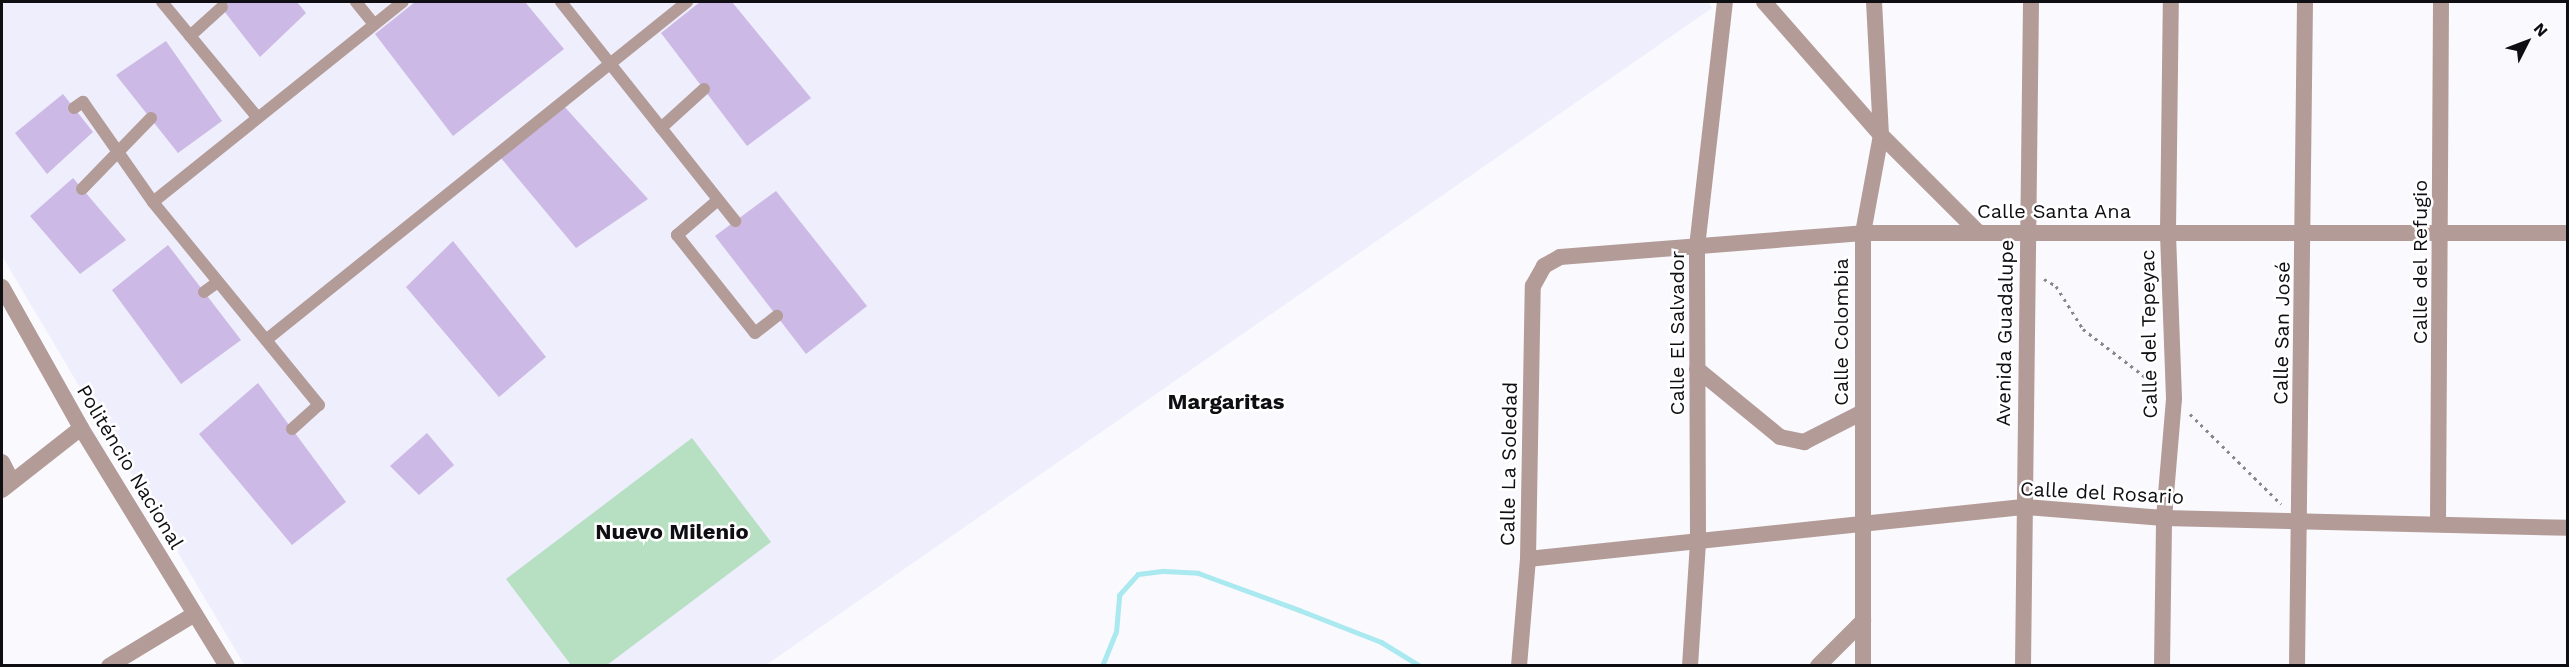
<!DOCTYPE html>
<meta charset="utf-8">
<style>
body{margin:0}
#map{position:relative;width:2569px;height:667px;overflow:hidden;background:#fafafe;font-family:"Work Sans",sans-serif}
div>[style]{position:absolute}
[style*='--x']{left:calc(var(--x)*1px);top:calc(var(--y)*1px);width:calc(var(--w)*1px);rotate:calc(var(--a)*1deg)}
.built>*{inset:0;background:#eeeefd}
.green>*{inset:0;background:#b7dfc2}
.stream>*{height:5px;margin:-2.5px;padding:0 2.5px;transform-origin:2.5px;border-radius:2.5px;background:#a9e9ef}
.building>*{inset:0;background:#ccb9e5}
.path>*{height:3px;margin-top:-1.5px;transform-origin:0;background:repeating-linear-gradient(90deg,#87878b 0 3px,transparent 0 7.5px)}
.pedestrian>*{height:12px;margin:-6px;padding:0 6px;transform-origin:6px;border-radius:6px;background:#b39b98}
.minor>*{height:16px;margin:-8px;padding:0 8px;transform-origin:8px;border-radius:8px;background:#b39b98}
span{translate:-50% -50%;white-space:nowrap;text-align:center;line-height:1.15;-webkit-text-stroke:5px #fff;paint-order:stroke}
.street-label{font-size:20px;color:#0f0f13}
.quarter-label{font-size:22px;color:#0f0f13;font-weight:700}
.frame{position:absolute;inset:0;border:3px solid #0f0f13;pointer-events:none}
.north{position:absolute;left:2497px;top:12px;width:60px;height:60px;-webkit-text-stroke:4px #fff;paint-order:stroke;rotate:48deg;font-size:16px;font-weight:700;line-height:24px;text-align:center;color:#0f0f13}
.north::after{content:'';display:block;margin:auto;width:21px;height:27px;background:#0f0f13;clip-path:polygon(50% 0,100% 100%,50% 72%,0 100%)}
</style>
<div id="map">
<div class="built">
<div style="clip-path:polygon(2px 2px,1708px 2px,1712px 8px,766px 665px,245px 666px,2px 256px)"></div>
</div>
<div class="green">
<div style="clip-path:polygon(692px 438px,771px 542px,607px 665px,571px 665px,506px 579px)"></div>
</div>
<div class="stream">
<div style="--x:1102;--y:666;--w:37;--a:-68"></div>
<div style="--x:1116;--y:632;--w:37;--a:-85"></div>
<div style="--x:1119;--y:595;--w:28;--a:-48"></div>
<div style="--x:1138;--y:574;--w:26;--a:-7"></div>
<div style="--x:1164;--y:571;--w:34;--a:3"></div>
<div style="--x:1198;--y:573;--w:108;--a:20.1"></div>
<div style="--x:1299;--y:610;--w:88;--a:21.3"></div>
<div style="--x:1381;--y:642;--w:46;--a:31.6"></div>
</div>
<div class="building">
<div style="clip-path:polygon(217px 2px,297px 2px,306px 13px,260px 57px)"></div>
<div style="clip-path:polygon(415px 2px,525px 2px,564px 49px,453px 136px,375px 34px)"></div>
<div style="clip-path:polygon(700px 2px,732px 2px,811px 98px,747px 146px,661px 33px)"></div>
<div style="clip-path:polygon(166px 41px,222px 121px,178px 153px,116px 75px)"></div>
<div style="clip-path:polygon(63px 94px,93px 132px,47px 174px,15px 133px)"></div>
<div style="clip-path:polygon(563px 105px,648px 199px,576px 248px,501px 158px)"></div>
<div style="clip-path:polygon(73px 178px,126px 240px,80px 274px,30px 216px)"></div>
<div style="clip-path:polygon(776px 191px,867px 306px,806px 354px,715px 236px)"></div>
<div style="clip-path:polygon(453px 241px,546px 357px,499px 397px,406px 287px)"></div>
<div style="clip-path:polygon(168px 245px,241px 340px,181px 384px,112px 290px)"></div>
<div style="clip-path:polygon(258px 383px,346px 502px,292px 545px,199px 434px)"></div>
<div style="clip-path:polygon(427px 433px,454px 465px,419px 495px,390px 466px)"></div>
</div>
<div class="path">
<div style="--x:2044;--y:279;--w:14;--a:30"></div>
<div style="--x:2056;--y:286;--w:51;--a:57.9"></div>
<div style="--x:2083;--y:329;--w:93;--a:37.6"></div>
<div style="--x:2190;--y:414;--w:128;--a:44.7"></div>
</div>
<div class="pedestrian">
<div style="--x:162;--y:2;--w:149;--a:50.4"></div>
<div style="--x:356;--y:2;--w:28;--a:51"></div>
<div style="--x:561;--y:2;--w:280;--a:51.5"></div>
<div style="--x:190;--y:36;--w:43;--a:-42.2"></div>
<div style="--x:74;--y:108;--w:11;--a:-34"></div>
<div style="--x:83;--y:102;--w:122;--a:55"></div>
<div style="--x:661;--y:128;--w:58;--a:-42.2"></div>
<div style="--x:82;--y:189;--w:99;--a:-45.8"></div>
<div style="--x:718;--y:200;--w:54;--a:139.5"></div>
<div style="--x:677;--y:235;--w:125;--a:51.5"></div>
<div style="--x:755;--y:333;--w:28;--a:-38"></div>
<div style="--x:204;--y:292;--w:17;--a:-36"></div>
<div style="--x:266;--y:340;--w:540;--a:-38.76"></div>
<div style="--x:292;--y:429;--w:36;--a:-42"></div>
<div style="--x:319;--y:405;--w:262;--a:-129.3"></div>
<div style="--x:153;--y:202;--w:320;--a:-38.7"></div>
</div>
<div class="minor">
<div style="--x:1764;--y:2;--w:177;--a:48.7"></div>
<div style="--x:1881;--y:135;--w:137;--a:45"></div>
<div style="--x:2;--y:287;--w:162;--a:60.7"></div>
<div style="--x:81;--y:428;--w:279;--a:58.5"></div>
<div style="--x:1697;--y:369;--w:107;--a:39.3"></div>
<div style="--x:1780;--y:437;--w:25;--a:12"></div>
<div style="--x:1804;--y:442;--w:64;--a:-27"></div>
<div style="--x:2;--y:462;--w:22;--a:63"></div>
<div style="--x:2;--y:490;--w:100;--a:-38.1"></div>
<div style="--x:2438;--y:523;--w:521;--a:-89.67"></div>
<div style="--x:1528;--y:559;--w:500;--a:-6"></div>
<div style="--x:2025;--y:507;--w:139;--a:4.5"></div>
<div style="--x:2164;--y:518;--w:404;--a:1.4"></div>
<div style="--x:109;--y:666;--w:100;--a:-31.2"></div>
<div style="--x:1519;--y:666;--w:107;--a:-85.2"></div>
<div style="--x:1528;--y:559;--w:273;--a:-89"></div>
<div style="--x:1533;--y:286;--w:23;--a:-61"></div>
<div style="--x:1544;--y:266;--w:18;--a:-29"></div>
<div style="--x:1560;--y:257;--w:304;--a:-4.5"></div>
<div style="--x:1863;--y:233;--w:705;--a:0"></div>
<div style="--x:1690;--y:666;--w:125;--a:-86.3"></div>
<div style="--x:1698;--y:541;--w:294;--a:-90.2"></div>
<div style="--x:1697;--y:247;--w:247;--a:-83.5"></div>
<div style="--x:1818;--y:666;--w:64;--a:-45"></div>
<div style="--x:1863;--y:666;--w:433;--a:-90"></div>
<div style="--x:1863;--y:233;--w:100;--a:-79.6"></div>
<div style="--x:1881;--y:135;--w:133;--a:-93"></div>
<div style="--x:2023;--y:666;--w:664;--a:-89.31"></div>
<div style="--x:2162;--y:666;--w:148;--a:-89.2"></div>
<div style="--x:2164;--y:518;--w:120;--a:-85.2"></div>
<div style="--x:2174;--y:398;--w:166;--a:-92.1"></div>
<div style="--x:2168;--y:232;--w:230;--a:-89.3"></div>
<div style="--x:2297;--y:666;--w:664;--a:-89.31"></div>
</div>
<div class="street-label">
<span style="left:2054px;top:211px">Calle Santa Ana</span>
<span style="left:2420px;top:262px;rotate:-90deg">Calle del Refugio</span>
<span style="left:1841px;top:332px;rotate:-90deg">Calle Colombia</span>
<span style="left:1677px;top:333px;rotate:-90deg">Calle El Salvador</span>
<span style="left:2005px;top:333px;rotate:-89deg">Avenida Guadalupe</span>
<span style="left:2282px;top:333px;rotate:-89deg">Calle San José</span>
<span style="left:2149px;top:334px;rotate:-91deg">Calle del Tepeyac</span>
<span style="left:1509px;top:464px;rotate:-89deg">Calle La Soledad</span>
<span style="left:130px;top:467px;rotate:59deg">Politéncio Nacional</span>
<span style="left:2102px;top:493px;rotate:3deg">Calle del Rosario</span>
</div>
<div class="quarter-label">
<span style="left:1226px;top:402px">Margaritas</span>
<span style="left:672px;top:532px">Nuevo Milenio</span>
</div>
<div class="frame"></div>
<div class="north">N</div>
</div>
